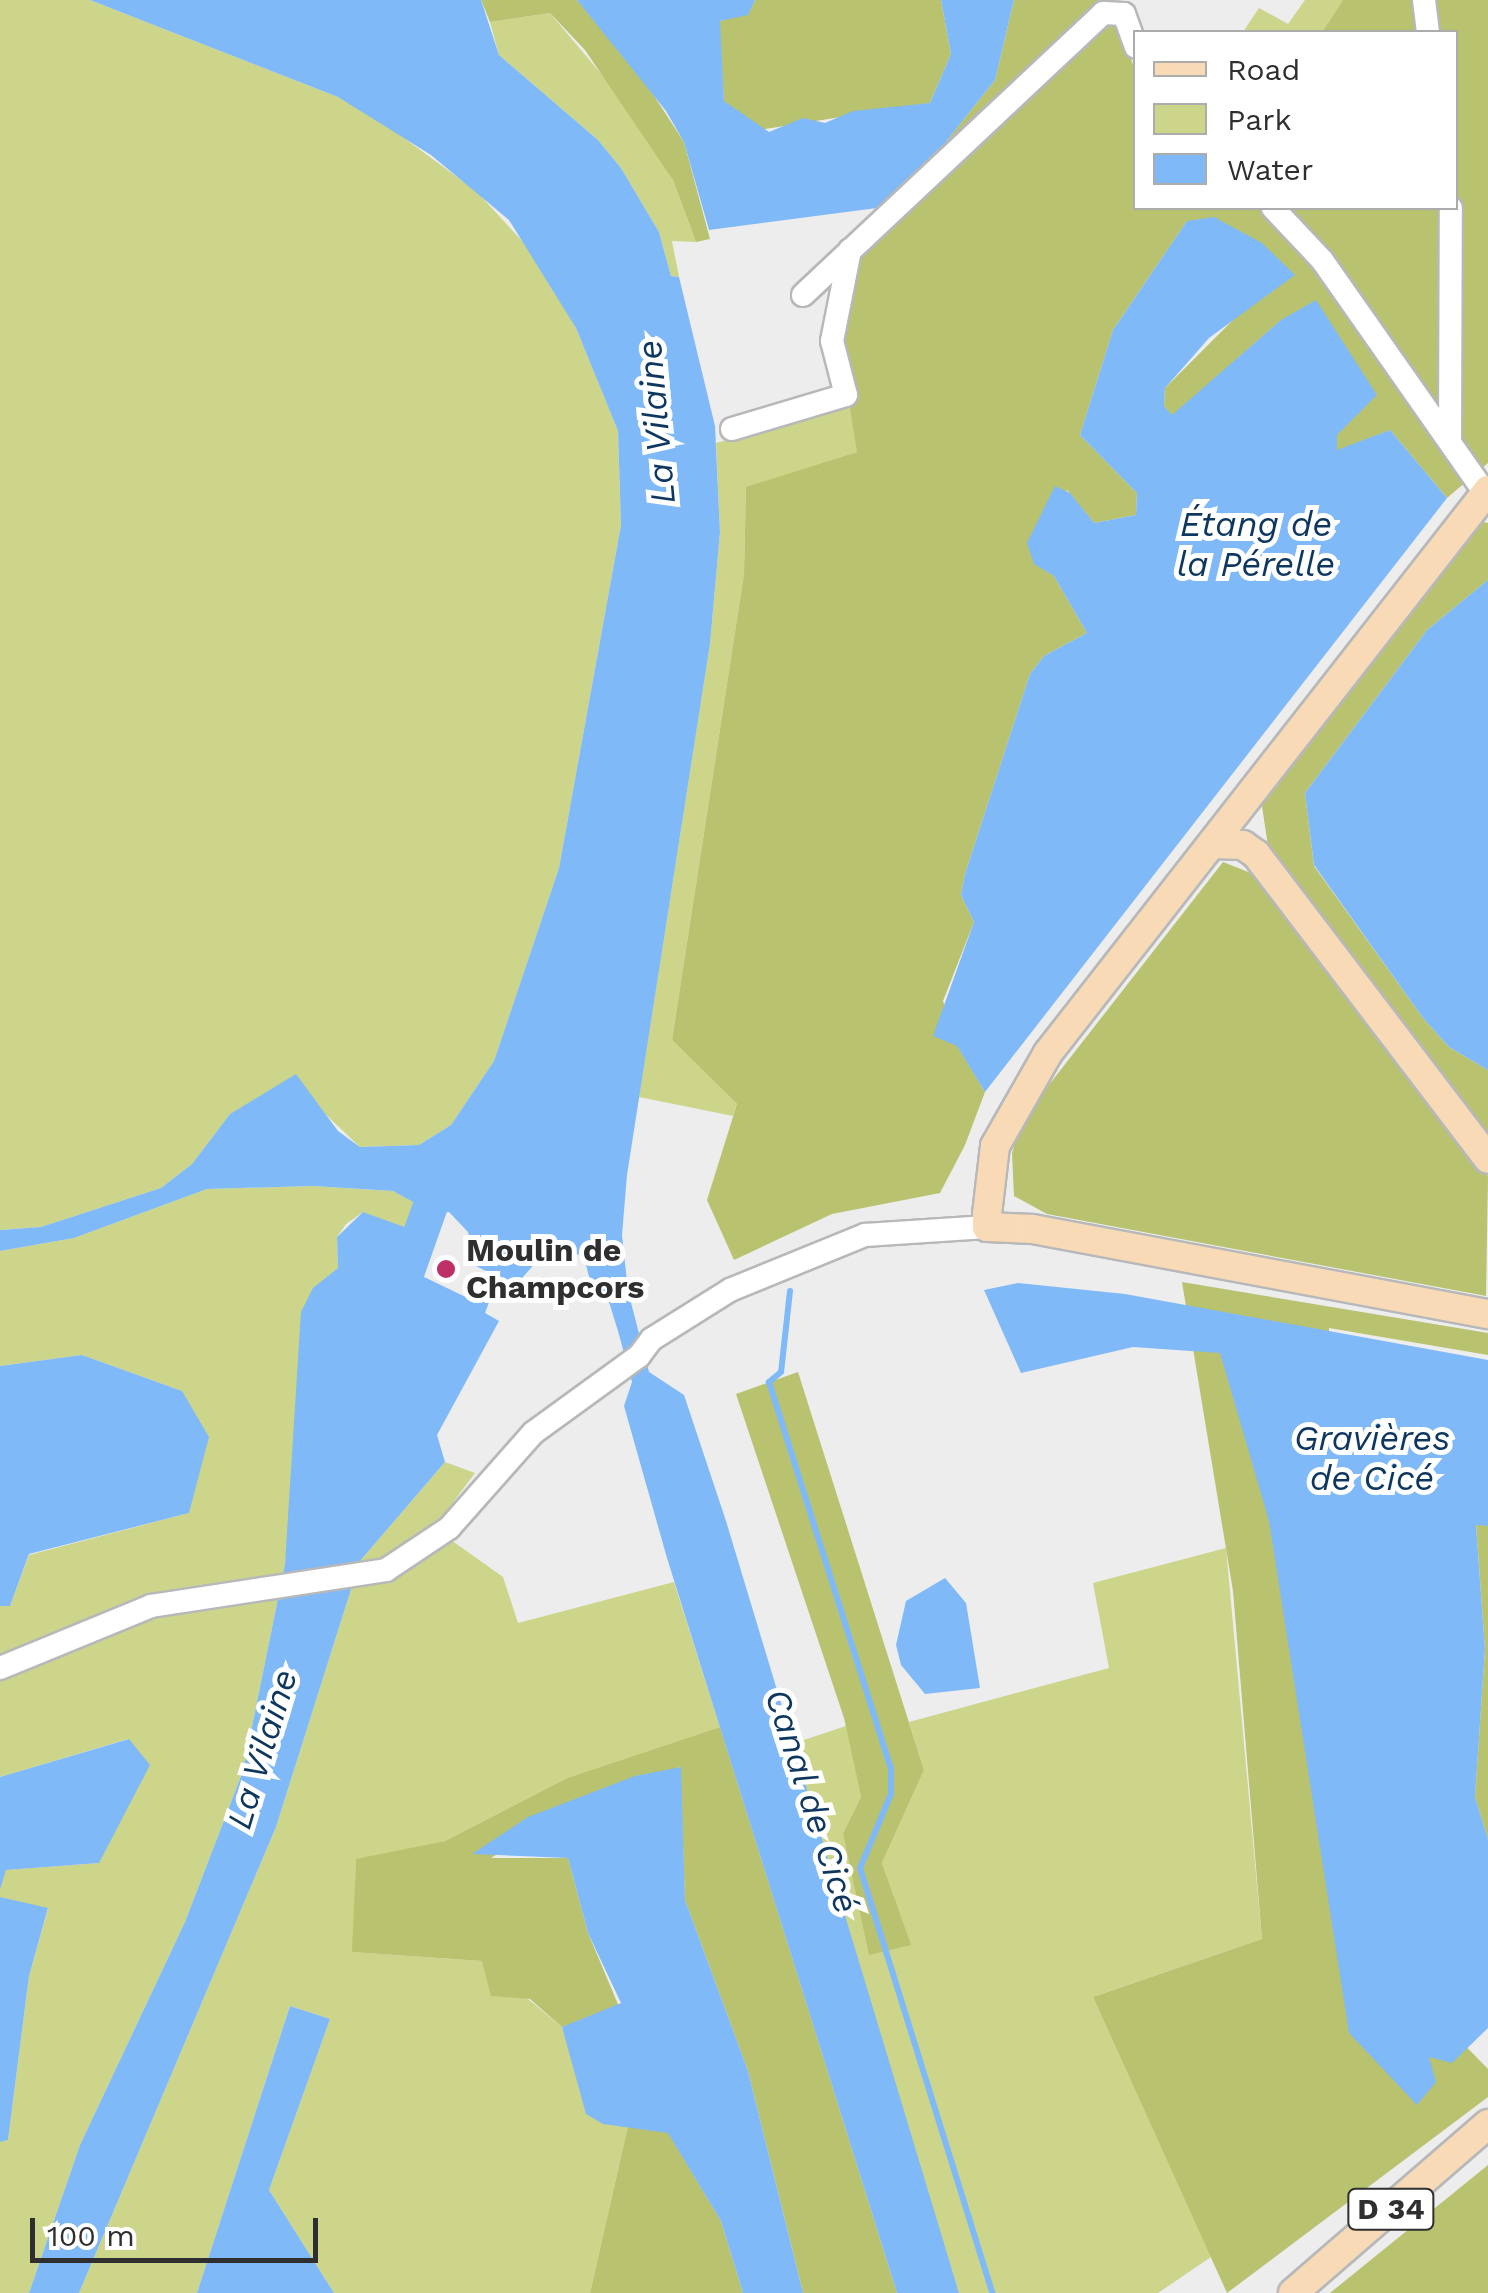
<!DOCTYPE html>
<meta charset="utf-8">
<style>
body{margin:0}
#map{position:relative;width:1488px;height:2293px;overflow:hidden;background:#ededee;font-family:"Work Sans",sans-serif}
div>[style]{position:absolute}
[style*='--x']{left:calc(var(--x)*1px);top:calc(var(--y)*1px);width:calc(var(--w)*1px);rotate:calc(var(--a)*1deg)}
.green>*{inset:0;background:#ccd589}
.forest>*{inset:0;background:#b9c26e}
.water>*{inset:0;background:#7fb9f8}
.stream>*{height:6px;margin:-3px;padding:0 3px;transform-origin:3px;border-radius:3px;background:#7fb9f8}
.river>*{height:35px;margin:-17.5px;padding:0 17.5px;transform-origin:17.5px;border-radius:17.5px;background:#7fb9f8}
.roads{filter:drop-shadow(2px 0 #b7b8b9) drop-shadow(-2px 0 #b7b8b9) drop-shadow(0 2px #b7b8b9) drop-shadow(0 -2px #b7b8b9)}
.minor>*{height:22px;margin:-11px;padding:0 11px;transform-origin:11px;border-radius:11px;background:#fff}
.major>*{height:28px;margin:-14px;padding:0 14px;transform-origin:14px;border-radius:14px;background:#f8dbb6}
.dots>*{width:28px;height:28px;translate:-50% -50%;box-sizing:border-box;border:5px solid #fff;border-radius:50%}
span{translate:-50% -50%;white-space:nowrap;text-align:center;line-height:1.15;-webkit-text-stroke:10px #fff;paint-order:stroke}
.shield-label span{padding:2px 8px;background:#fff;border:2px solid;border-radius:8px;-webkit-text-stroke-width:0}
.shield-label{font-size:30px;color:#2f2f2f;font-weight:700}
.poi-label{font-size:32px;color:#2f2f2f;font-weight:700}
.left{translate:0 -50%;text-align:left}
.water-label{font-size:35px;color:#0e375f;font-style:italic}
.legend{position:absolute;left:1133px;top:30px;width:325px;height:180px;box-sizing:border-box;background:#fff;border:2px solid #acacac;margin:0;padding:12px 18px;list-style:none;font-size:30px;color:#2f2f2f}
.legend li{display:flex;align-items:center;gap:20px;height:50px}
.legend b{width:50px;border:2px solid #acacac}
.scale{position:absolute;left:30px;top:2218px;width:288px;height:45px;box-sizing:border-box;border:5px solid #2f2f2f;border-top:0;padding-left:12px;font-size:30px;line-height:35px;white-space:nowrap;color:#2f2f2f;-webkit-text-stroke:8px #fff;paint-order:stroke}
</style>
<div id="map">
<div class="green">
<div style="clip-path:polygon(0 0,90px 0,338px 97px,381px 121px,476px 191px,536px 256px,576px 328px,618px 431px,621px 525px,559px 868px,494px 1061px,451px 1125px,419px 1145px,360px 1147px,319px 1108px,256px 1100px,230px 1114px,192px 1164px,161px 1188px,41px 1227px,0 1230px)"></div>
<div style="clip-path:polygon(1305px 0,1343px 0,1322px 32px,1243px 32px,1259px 8px,1288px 24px)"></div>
<div style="clip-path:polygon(550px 13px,623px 100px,673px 180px,696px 242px,672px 241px,679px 277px,671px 276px,659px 232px,621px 168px,598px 140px,499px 55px,490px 22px)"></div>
<div style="clip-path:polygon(853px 405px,857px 452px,746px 488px,744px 574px,672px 1040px,737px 1104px,733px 1116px,639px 1097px,710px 644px,720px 532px,716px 443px)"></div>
<div style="clip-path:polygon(313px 1186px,393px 1191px,421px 1206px,410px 1230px,363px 1212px,346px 1224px,337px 1237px,338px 1268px,313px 1289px,285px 1564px,243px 1771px,185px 1922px,80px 2145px,29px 2293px,0 2293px,0 2142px,8px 2140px,29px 1976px,48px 1909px,0 1897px,0 1890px,5px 1870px,99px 1863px,128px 1739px,0 1777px,0 1606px,10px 1606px,29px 1555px,189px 1513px,182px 1391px,82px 1355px,0 1366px,0 1251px,74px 1238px,207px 1189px)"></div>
<div style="clip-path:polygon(445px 1462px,475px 1473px,434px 1528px,503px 1577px,518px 1623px,674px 1582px,720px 1727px,567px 1778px,445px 1841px,356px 1860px,353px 1952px,482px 1961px,562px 2027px,581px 2083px,615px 2126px,628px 2126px,590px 2293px,334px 2293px,269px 2190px,330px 2019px,290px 2006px,197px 2293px,79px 2293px,276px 1827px,360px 1561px)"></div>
<div style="clip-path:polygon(1226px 1548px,1262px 1939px,1093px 1997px,1211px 2257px,1158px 2293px,959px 2293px,830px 1882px,795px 1743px,846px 1726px,861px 1797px,843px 1833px,910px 1944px,882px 1863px,924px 1770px,909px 1722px,1109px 1668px,1093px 1583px)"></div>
</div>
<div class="forest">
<div style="clip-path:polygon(481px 0,577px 0,636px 68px,684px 142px,710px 239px,696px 242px,673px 180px,585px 50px,550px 13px,490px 22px)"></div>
<div style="clip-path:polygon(755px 0,941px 0,951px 54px,930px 103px,759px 130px,724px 101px,719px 28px,720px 21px,748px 14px)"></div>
<div style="clip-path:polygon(1014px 0,1112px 0,1135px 71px,1136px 208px,1456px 208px,1456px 32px,1322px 32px,1343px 0,1488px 0,1488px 463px,1447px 498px,1390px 430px,1337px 451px,1337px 435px,1281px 320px,1172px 416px,1164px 406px,1165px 388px,1236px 317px,1187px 221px,1113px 330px,1080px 435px,1137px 493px,1136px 515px,1094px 523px,1067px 490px,1034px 563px,1054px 576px,1087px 633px,1044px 656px,1030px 674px,965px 874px,961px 895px,974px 922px,943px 1001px,957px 1045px,985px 1092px,965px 1145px,940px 1193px,832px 1214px,734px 1260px,707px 1200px,737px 1104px,672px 1040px,744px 574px,746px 487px,857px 452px,839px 339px,860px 249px,877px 208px,945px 143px,995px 80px)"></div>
<div style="clip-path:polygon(1479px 521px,1488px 523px,1488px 580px,1427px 630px,1305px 793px,1314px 866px,1423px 1018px,1449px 1047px,1488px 1070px,1488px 1137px,1269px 853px,1262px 806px)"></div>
<div style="clip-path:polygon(1223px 862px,1261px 877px,1488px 1176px,1486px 1296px,1047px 1214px,1014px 1196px,1012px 1153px,1023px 1118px)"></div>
<div style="clip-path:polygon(1182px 1282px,1488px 1333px,1488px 1355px,1329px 1328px,1332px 1467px,1404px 1983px,1488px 2069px,1488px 2097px,1227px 2293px,1093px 1997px,1262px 1939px,1233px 1591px)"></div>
<div style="clip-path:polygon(798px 1372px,924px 1770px,882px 1863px,911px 1945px,869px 1955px,843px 1833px,861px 1797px,844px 1718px,736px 1394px)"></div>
<div style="clip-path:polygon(1476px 1524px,1488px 1526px,1488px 1839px,1475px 1797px,1485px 1649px)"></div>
<div style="clip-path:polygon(720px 1727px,897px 2293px,803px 2293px,748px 2071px,685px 1900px,680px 1767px,595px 1793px,491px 1858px,568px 1858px,588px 1933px,620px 2009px,562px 2027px,530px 1999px,491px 1996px,482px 1961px,352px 1952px,356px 1859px,445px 1841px,567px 1778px)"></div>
<div style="clip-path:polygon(628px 2126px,668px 2132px,721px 2221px,743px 2293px,590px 2293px)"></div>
<div style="clip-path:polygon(1488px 2165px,1488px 2293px,1330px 2293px)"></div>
</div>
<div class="water">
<div style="clip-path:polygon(90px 0,481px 0,499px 55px,598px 140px,621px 168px,659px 232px,671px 276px,679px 277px,715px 426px,720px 532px,710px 644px,627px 1175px,622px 1235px,628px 1291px,649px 1372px,684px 1395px,726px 1521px,959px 2293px,897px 2293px,667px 1558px,624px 1406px,632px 1382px,618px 1331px,609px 1302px,593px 1292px,584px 1257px,552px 1244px,515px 1286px,476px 1266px,468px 1232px,449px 1212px,435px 1214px,393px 1191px,313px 1186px,207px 1189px,74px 1238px,0 1251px,0 1230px,41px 1227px,161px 1188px,192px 1164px,230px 1114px,296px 1074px,338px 1131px,360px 1147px,419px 1145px,451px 1125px,494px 1061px,559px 868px,621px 525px,618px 431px,576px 328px,509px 220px,431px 155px,338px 97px)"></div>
<div style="clip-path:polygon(577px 0,755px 0,748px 15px,720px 21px,724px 101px,769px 132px,803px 118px,825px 123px,853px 111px,930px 103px,951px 54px,941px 0,1014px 0,995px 80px,945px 143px,877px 208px,709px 230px,684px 142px,666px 111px)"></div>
<div style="clip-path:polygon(1214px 217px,1262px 243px,1295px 275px,1209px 338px,1188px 362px,1165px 388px,1164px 406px,1172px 415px,1281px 320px,1316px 300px,1377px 395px,1337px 435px,1337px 450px,1390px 430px,1447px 498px,985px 1092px,957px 1046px,933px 1036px,974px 922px,961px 895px,965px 874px,1030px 674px,1044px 656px,1087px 633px,1054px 576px,1034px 564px,1027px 543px,1055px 486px,1070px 493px,1094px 523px,1136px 515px,1137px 493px,1080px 435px,1113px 330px,1187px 221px)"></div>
<div style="clip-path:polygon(1488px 580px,1488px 1070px,1449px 1047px,1423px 1018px,1314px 865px,1305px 793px,1427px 630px)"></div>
<div style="clip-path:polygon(363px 1212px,421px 1233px,431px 1244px,422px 1276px,474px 1301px,482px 1285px,493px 1292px,485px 1313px,499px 1321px,437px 1435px,445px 1462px,360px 1561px,276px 1827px,79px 2293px,29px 2293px,80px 2145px,185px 1922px,243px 1771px,285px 1564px,301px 1312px,313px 1288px,338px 1268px,337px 1237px)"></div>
<div style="clip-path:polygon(1018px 1283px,1125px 1294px,1488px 1360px,1488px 1526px,1476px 1525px,1485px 1649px,1475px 1797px,1488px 1839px,1488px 2028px,1452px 2063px,1429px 2057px,1436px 2082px,1417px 2105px,1349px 2033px,1269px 1521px,1220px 1353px,1133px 1347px,1021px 1373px,984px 1290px)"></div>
<div style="clip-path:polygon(82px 1355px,182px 1391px,209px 1437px,189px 1513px,29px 1554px,10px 1606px,0 1606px,0 1366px)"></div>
<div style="clip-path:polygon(945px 1578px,966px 1603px,980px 1688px,925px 1694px,901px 1665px,896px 1645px,906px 1601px)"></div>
<div style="clip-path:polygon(129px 1739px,150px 1765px,99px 1863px,6px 1870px,0 1890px,0 1777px)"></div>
<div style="clip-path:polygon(681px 1767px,685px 1900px,748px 2071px,803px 2293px,743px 2293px,721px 2221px,668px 2133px,603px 2124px,586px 2114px,562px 2027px,621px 2003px,588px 1933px,568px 1858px,472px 1854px,528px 1817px,635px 1776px)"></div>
<div style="clip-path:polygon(0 1897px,48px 1908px,29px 1976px,8px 2140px,0 2142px)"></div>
<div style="clip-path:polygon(290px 2006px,330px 2019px,269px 2190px,334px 2293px,197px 2293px)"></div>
</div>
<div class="stream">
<div style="--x:790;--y:1291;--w:81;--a:96.3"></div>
<div style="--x:781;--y:1372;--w:16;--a:140"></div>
<div style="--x:769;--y:1382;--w:405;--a:72.5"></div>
<div style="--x:891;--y:1768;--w:26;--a:90"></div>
<div style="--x:891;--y:1794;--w:80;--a:112.7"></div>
<div style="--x:860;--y:1868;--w:445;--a:72.7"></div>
</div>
<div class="river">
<div style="--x:404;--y:1279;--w:93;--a:-70.6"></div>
<div style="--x:435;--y:1191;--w:25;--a:-29"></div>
</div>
<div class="roads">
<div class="minor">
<div style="--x:1424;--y:0;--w:32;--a:83"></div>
<div style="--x:1273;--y:208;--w:71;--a:46.7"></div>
<div style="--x:1322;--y:260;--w:284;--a:55"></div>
<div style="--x:803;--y:295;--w:412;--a:-43.2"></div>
<div style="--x:1103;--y:13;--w:21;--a:3"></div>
<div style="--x:1124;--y:14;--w:35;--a:70"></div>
<div style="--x:732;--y:429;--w:119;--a:-16.6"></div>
<div style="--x:846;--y:395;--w:56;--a:-104.5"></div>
<div style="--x:832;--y:341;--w:93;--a:-78.8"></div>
<div style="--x:1450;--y:439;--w:231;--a:-89.8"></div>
<div style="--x:0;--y:1668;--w:163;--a:-22.3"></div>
<div style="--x:151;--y:1606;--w:238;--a:-8.7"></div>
<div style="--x:386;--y:1570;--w:76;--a:-33.7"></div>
<div style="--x:449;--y:1528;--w:127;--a:-48.5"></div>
<div style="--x:533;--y:1433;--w:131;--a:-36"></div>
<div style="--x:639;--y:1356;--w:21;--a:-53"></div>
<div style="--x:652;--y:1339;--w:92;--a:-32.1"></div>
<div style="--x:730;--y:1290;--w:146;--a:-22.2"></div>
<div style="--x:865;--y:1235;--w:122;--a:-3.8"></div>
</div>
<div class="major">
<div style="--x:1488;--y:490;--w:715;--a:128.01"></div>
<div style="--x:1048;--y:1053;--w:107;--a:119.7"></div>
<div style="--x:995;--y:1146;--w:68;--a:96.7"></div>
<div style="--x:987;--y:1214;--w:13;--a:90"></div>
<div style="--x:987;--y:1227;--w:46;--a:2.5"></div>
<div style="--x:1033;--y:1229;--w:463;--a:10.6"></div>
<div style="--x:1212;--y:844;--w:31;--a:2"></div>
<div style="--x:1243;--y:845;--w:16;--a:35"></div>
<div style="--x:1256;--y:854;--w:383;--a:52.7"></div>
<div style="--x:1293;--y:2293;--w:258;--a:-40.9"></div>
</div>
</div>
<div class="dots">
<div style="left:446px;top:1269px;background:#bc3066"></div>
</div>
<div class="shield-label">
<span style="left:1391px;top:2209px">D 34</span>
</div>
<div class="poi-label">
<span class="left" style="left:466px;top:1269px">Moulin de<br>Champcors</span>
</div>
<div class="water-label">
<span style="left:656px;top:422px;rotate:-95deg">La Vilaine</span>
<span style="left:1256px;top:544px">Étang de<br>la Pérelle</span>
<span style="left:1372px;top:1458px">Gravières<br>de Cicé</span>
<span style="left:262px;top:1749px;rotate:-73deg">La Vilaine</span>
<span style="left:812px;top:1801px;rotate:72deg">Canal de Cicé</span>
</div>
<ul class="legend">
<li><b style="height:12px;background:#f8dbb6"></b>Road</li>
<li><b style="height:28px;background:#ccd589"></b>Park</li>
<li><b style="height:28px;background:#7fb9f8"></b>Water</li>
</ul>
<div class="scale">100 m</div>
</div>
